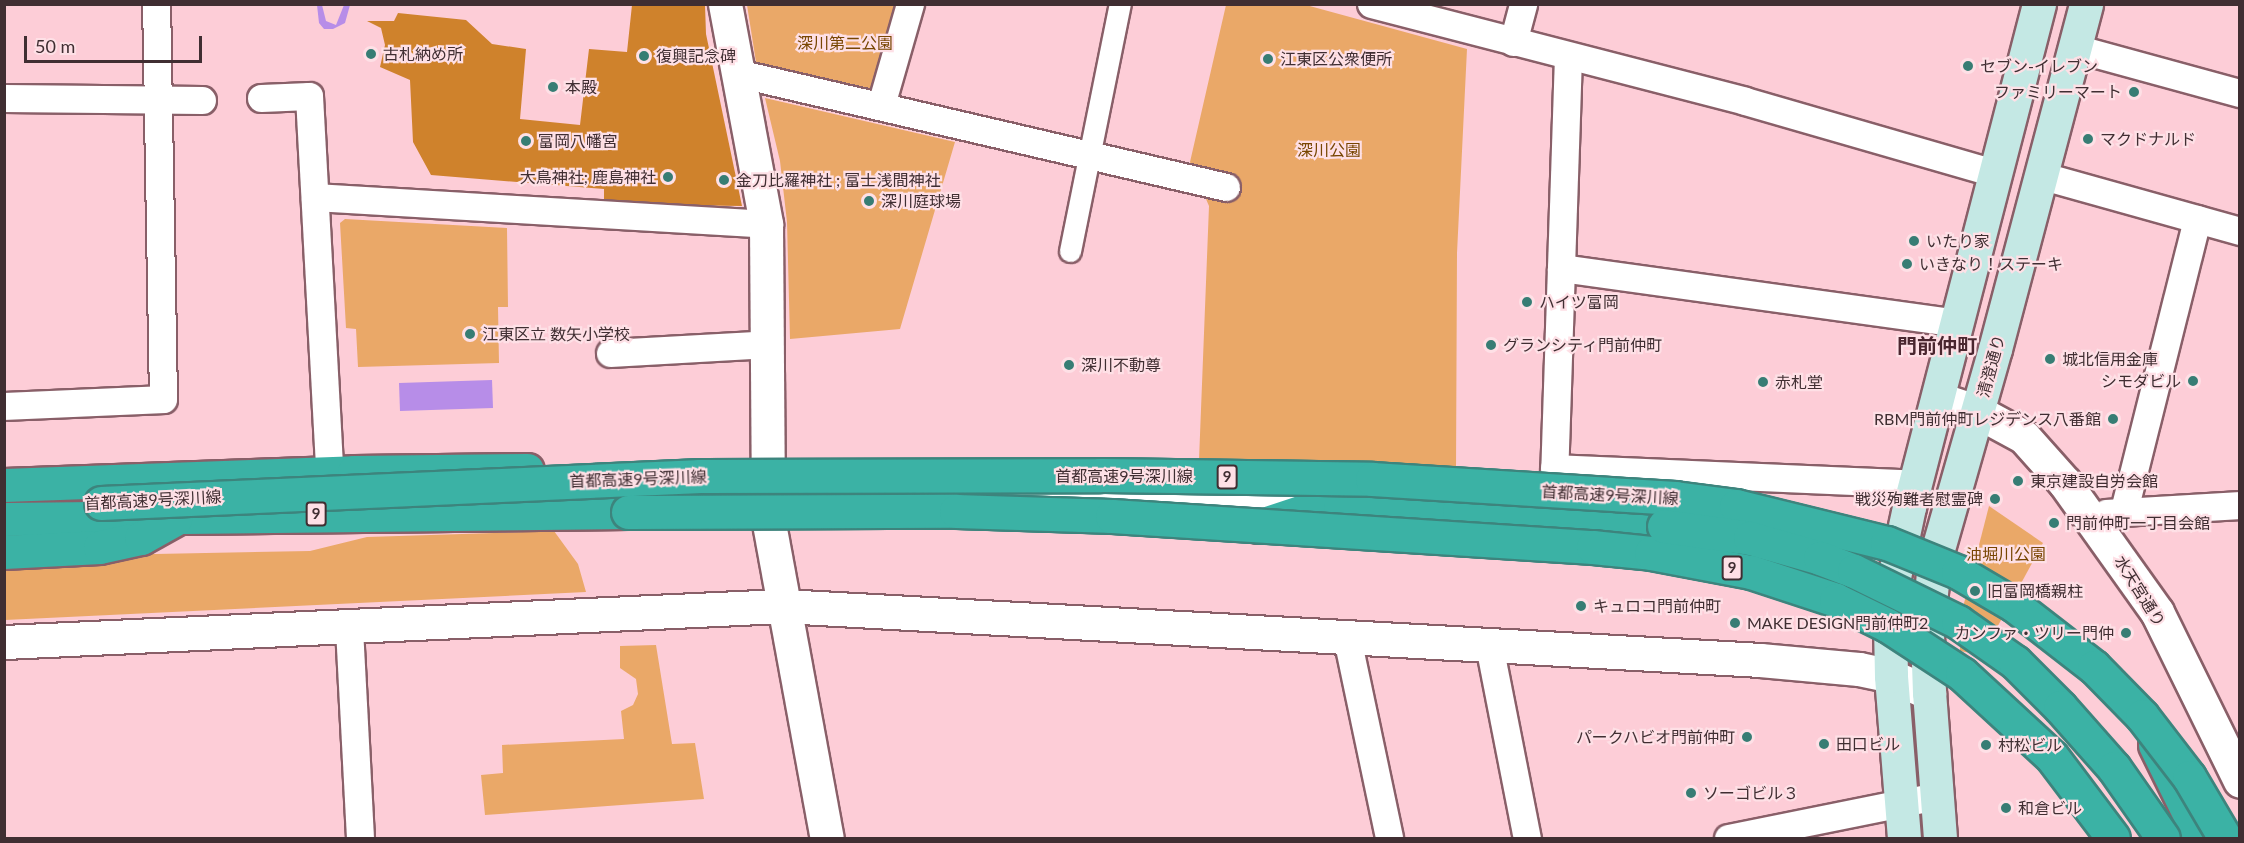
<!DOCTYPE html>
<meta charset="utf-8">
<style>
body{margin:0}
#map{position:relative;width:2244px;height:843px;overflow:hidden;background:#fdcdd7;font-family:Lato,"Noto Sans JP",sans-serif}
div>[style]{position:absolute}
[style*='--x']{left:calc(var(--x)*1px);top:calc(var(--y)*1px);width:calc(var(--w)*1px);rotate:calc(var(--a)*1deg)}
.green>*{inset:0;background:#eaa868}
.forest>*{inset:0;background:#cf822c}
.water>*{inset:0;background:#b78de8}
.roads{filter:drop-shadow(2px 0 #895f68) drop-shadow(-2px 0 #895f68) drop-shadow(0 2px #895f68) drop-shadow(0 -2px #895f68)}
.pedestrian>*{height:21px;margin:-10.5px;padding:0 10.5px;transform-origin:10.5px;border-radius:10.5px;background:#fff}
.minor>*{height:27px;margin:-13.5px;padding:0 13.5px;transform-origin:13.5px;border-radius:13.5px;background:#fff}
.tertiary>*{height:33px;margin:-16.5px;padding:0 16.5px;transform-origin:16.5px;border-radius:16.5px;background:#fff}
.secondary>*{height:33px;margin:-16.5px;padding:0 16.5px;transform-origin:16.5px;border-radius:16.5px;background:#c4e8e4}
.motorway>*{height:33px;margin:-16.5px;padding:0 16.5px;transform-origin:16.5px;border-radius:16.5px;background:#3bb2a5}
.bridges{filter:drop-shadow(2px 0 #3d847d) drop-shadow(-2px 0 #3d847d) drop-shadow(0 2px #3d847d) drop-shadow(0 -2px #3d847d)}
.motorway-bridge>*{height:33px;margin:-16.5px;padding:0 16.5px;transform-origin:16.5px;border-radius:16.5px;background:#3bb2a5}
.dots>*{width:16px;height:16px;translate:-50% -50%;box-sizing:border-box;border:3px solid #fee0e6;border-radius:50%}
span{translate:-50% -50%;white-space:nowrap;text-align:center;line-height:1.15;-webkit-text-stroke:4.5px #fee0e6;paint-order:stroke}
.shield-label span{padding:2px 4px;background:#fee0e6;border:2px solid;border-radius:4px;-webkit-text-stroke-width:0}
.shield-label{font-size:15px;color:#402e32;font-weight:700}
.park-label{font-size:16px;color:#784602}
.poi-label{font-size:16px;color:#402e32}
.left{translate:0 -50%;text-align:left}
.right{translate:-100% -50%;text-align:right}
.street-label{font-size:16px;color:#402e32}
.quarter-label{font-size:20px;color:#4a262f;font-weight:700}
.frame{position:absolute;inset:0;border:6px solid #402e32;pointer-events:none}
.scale{position:absolute;left:24px;top:36px;width:178px;height:27px;box-sizing:border-box;border:3px solid #402e32;border-top:0;padding-left:8px;font-size:18px;line-height:21px;white-space:nowrap;color:#402e32;-webkit-text-stroke:4px #fee0e6;paint-order:stroke}
</style>
<div id="map">
<div class="green">
<div style="clip-path:polygon(747px 5px,895px 5px,873px 89px,756px 62px)"></div>
<div style="clip-path:polygon(1226px 5px,1306px 5px,1467px 49px,1457px 253px,1456px 472px,1199px 460px,1209px 206px,1190px 162px)"></div>
<div style="clip-path:polygon(765px 98px,955px 142px,900px 329px,790px 339px,787px 222px,780px 161px)"></div>
<div style="clip-path:polygon(345px 219px,507px 228px,508px 307px,498px 307px,499px 363px,358px 367px,356px 329px,346px 328px,340px 223px)"></div>
<div style="clip-path:polygon(1989px 506px,2043px 543px,1982px 655px,1960px 651px,1961px 615px)"></div>
<div style="clip-path:polygon(554px 531px,578px 564px,586px 592px,5px 620px,4px 557px,310px 551px,367px 537px)"></div>
<div style="clip-path:polygon(656px 645px,672px 744px,695px 743px,704px 799px,485px 815px,481px 775px,503px 773px,502px 745px,624px 739px,621px 711px,633px 705px,638px 694px,636px 679px,620px 668px,620px 646px)"></div>
</div>
<div class="forest">
<div style="clip-path:polygon(632px 5px,705px 5px,706px 34px,742px 206px,604px 204px,604px 189px,431px 175px,413px 142px,410px 80px,380px 67px,385px 45px,381px 28px,367px 21px,394px 21px,398px 13px,466px 20px,492px 44px,526px 49px,520px 119px,580px 125px,589px 49px,627px 52px)"></div>
</div>
<div class="water">
<div style="clip-path:polygon(317px 5px,322px 5px,326px 21px,336px 25px,344px 5px,350px 5px,345px 23px,333px 29px,324px 29px,319px 23px)"></div>
<div style="clip-path:polygon(492px 380px,493px 408px,400px 411px,399px 383px)"></div>
</div>
<div class="roads">
<div class="pedestrian">
<div style="--x:1070;--y:251;--w:252;--a:-78.6"></div>
<div style="--x:767;--y:494;--w:553;--a:0.41"></div>
</div>
<div class="minor">
<div style="--x:1371;--y:4;--w:386;--a:14.5"></div>
<div style="--x:1745;--y:101;--w:260;--a:16.1"></div>
<div style="--x:1513;--y:42;--w:39;--a:-75"></div>
<div style="--x:2075;--y:48;--w:171;--a:15.3"></div>
<div style="--x:1568;--y:56;--w:412;--a:91.9"></div>
<div style="--x:1554;--y:468;--w:361;--a:2.5"></div>
<div style="--x:737;--y:73;--w:502;--a:13.12"></div>
<div style="--x:4;--y:98;--w:198;--a:0.6"></div>
<div style="--x:261;--y:98;--w:48;--a:-2.4"></div>
<div style="--x:309;--y:96;--w:367;--a:86.9"></div>
<div style="--x:881;--y:105;--w:105;--a:-74"></div>
<div style="--x:2039;--y:175;--w:209;--a:15.6"></div>
<div style="--x:315;--y:197;--w:452;--a:3.4"></div>
<div style="--x:1561;--y:268;--w:401;--a:7.9"></div>
<div style="--x:610;--y:353;--w:159;--a:-3.2"></div>
<div style="--x:4;--y:406;--w:159;--a:-2.5"></div>
<div style="--x:163;--y:399;--w:395;--a:-91"></div>
<div style="--x:2124;--y:510;--w:300;--a:-75.9"></div>
<div style="--x:2106;--y:513;--w:134;--a:-3.4"></div>
<div style="--x:349;--y:628;--w:210;--a:87"></div>
<div style="--x:1347;--y:638;--w:204;--a:78.1"></div>
<div style="--x:1489;--y:645;--w:197;--a:78.9"></div>
<div style="--x:1728;--y:838;--w:212;--a:-11.4"></div>
</div>
<div class="tertiary">
<div style="--x:725;--y:4;--w:224;--a:79.4"></div>
<div style="--x:766;--y:224;--w:294;--a:89.6"></div>
<div style="--x:768;--y:518;--w:325;--a:79.6"></div>
<div style="--x:1939;--y:399;--w:41;--a:18.4"></div>
<div style="--x:1978;--y:412;--w:52;--a:28.5"></div>
<div style="--x:2024;--y:437;--w:62;--a:48.3"></div>
<div style="--x:2065;--y:483;--w:158;--a:54.5"></div>
<div style="--x:2157;--y:612;--w:188;--a:63.8"></div>
<div style="--x:4;--y:642;--w:780;--a:-2.65"></div>
<div style="--x:783;--y:606;--w:978;--a:3.16"></div>
<div style="--x:1760;--y:660;--w:99;--a:5.2"></div>
<div style="--x:1859;--y:669;--w:33;--a:12"></div>
<div style="--x:1891;--y:676;--w:42;--a:24.1"></div>
</div>
<div class="secondary">
<div style="--x:1904;--y:838;--w:163;--a:-94.6"></div>
<div style="--x:1891;--y:676;--w:52;--a:-91.1"></div>
<div style="--x:1890;--y:624;--w:47;--a:-85.1"></div>
<div style="--x:1894;--y:577;--w:72;--a:-77.9"></div>
<div style="--x:1909;--y:507;--w:520;--a:-75.51"></div>
<div style="--x:1940;--y:838;--w:145;--a:-94.3"></div>
<div style="--x:1929;--y:693;--w:59;--a:-91.9"></div>
<div style="--x:1927;--y:634;--w:71;--a:-84.4"></div>
<div style="--x:1934;--y:563;--w:223;--a:-74.1"></div>
<div style="--x:1995;--y:349;--w:357;--a:-75.2"></div>
</div>
<div class="motorway">
<div style="--x:4;--y:485;--w:350;--a:-2.1"></div>
<div style="--x:354;--y:472;--w:173;--a:-0.7"></div>
<div style="--x:4;--y:519;--w:624;--a:-0.64"></div>
<div style="--x:1258;--y:526;--w:47;--a:-18.4"></div>
<div style="--x:1303;--y:511;--w:37;--a:-5"></div>
<div style="--x:1340;--y:508;--w:119;--a:1.4"></div>
<div style="--x:1459;--y:511;--w:206;--a:4.2"></div>
<div style="--x:4;--y:552;--w:96;--a:-3"></div>
<div style="--x:100;--y:547;--w:42;--a:-12.4"></div>
<div style="--x:141;--y:538;--w:39;--a:-29"></div>
<div style="--x:2155;--y:745;--w:104;--a:63.7"></div>
</div>
</div>
<div class="bridges">
<div class="motorway-bridge">
<div style="--x:101;--y:503;--w:600;--a:-2.58"></div>
<div style="--x:700;--y:476;--w:400;--a:-0.1"></div>
<div style="--x:1100;--y:475;--w:272;--a:0.8"></div>
<div style="--x:1372;--y:479;--w:304;--a:3.6"></div>
<div style="--x:1675;--y:498;--w:62;--a:7.5"></div>
<div style="--x:1736;--y:506;--w:155;--a:13.8"></div>
<div style="--x:1887;--y:543;--w:77;--a:22.2"></div>
<div style="--x:1958;--y:572;--w:65;--a:30.5"></div>
<div style="--x:2014;--y:605;--w:101;--a:37.8"></div>
<div style="--x:2094;--y:667;--w:69;--a:45.6"></div>
<div style="--x:2142;--y:716;--w:77;--a:52.4"></div>
<div style="--x:2189;--y:777;--w:71;--a:59.5"></div>
<div style="--x:628;--y:512;--w:328;--a:-0.2"></div>
<div style="--x:956;--y:511;--w:156;--a:1.8"></div>
<div style="--x:1112;--y:516;--w:482;--a:3.7"></div>
<div style="--x:1593;--y:547;--w:58;--a:5.9"></div>
<div style="--x:1651;--y:553;--w:102;--a:10.8"></div>
<div style="--x:1751;--y:572;--w:89;--a:18.2"></div>
<div style="--x:1836;--y:600;--w:57;--a:26.1"></div>
<div style="--x:1887;--y:625;--w:90;--a:33.2"></div>
<div style="--x:1962;--y:674;--w:122;--a:42.7"></div>
<div style="--x:2052;--y:757;--w:101;--a:53"></div>
<div style="--x:1664;--y:526;--w:87;--a:7.9"></div>
<div style="--x:1750;--y:538;--w:73;--a:15.9"></div>
<div style="--x:1820;--y:558;--w:36;--a:21"></div>
<div style="--x:1854;--y:571;--w:116;--a:26.1"></div>
<div style="--x:1958;--y:622;--w:70;--a:35.1"></div>
<div style="--x:2015;--y:662;--w:64;--a:45"></div>
<div style="--x:2060;--y:707;--w:81;--a:48.5"></div>
<div style="--x:2114;--y:768;--w:85;--a:55"></div>
</div>
</div>
<div class="dots">
<div style="left:371px;top:54px;background:#377d74"></div>
<div style="left:644px;top:56px;background:#377d74"></div>
<div style="left:1268px;top:59px;background:#377d74"></div>
<div style="left:1968px;top:66px;background:#377d74"></div>
<div style="left:553px;top:87px;background:#377d74"></div>
<div style="left:2134px;top:92px;background:#377d74"></div>
<div style="left:2088px;top:139px;background:#377d74"></div>
<div style="left:526px;top:141px;background:#377d74"></div>
<div style="left:668px;top:177px;background:#377d74"></div>
<div style="left:724px;top:180px;background:#377d74"></div>
<div style="left:869px;top:201px;background:#377d74"></div>
<div style="left:1914px;top:241px;background:#377d74"></div>
<div style="left:1907px;top:264px;background:#377d74"></div>
<div style="left:1527px;top:302px;background:#377d74"></div>
<div style="left:470px;top:334px;background:#377d74"></div>
<div style="left:1491px;top:345px;background:#377d74"></div>
<div style="left:2050px;top:359px;background:#377d74"></div>
<div style="left:1069px;top:365px;background:#377d74"></div>
<div style="left:2193px;top:381px;background:#377d74"></div>
<div style="left:1763px;top:382px;background:#377d74"></div>
<div style="left:2113px;top:419px;background:#377d74"></div>
<div style="left:2018px;top:481px;background:#377d74"></div>
<div style="left:1995px;top:499px;background:#377d74"></div>
<div style="left:2054px;top:523px;background:#377d74"></div>
<div style="left:1975px;top:591px;background:#377d74"></div>
<div style="left:1581px;top:606px;background:#377d74"></div>
<div style="left:1735px;top:623px;background:#377d74"></div>
<div style="left:2126px;top:633px;background:#377d74"></div>
<div style="left:1747px;top:737px;background:#377d74"></div>
<div style="left:1824px;top:744px;background:#377d74"></div>
<div style="left:1986px;top:745px;background:#377d74"></div>
<div style="left:1691px;top:793px;background:#377d74"></div>
<div style="left:2006px;top:808px;background:#377d74"></div>
</div>
<div class="shield-label">
<span style="left:1227px;top:477px">9</span>
<span style="left:316px;top:514px">9</span>
<span style="left:1732px;top:568px">9</span>
</div>
<div class="park-label">
<span style="left:845px;top:43px">深川第二公園</span>
<span style="left:1329px;top:150px">深川公園</span>
<span style="left:2006px;top:554px">油堀川公園</span>
</div>
<div class="poi-label">
<span class="left" style="left:383px;top:54px">古札納め所</span>
<span class="left" style="left:656px;top:56px">復興記念碑</span>
<span class="left" style="left:1280px;top:59px">江東区公衆便所</span>
<span class="left" style="left:1980px;top:66px">セブン-イレブン</span>
<span class="left" style="left:565px;top:87px">本殿</span>
<span class="right" style="left:2122px;top:92px">ファミリーマート</span>
<span class="left" style="left:2100px;top:139px">マクドナルド</span>
<span class="left" style="left:538px;top:141px">富岡八幡宮</span>
<span class="right" style="left:656px;top:177px">大鳥神社; 鹿島神社</span>
<span class="left" style="left:736px;top:180px">金刀比羅神社 ; 富士浅間神社</span>
<span class="left" style="left:881px;top:201px">深川庭球場</span>
<span class="left" style="left:1926px;top:241px">いたり家</span>
<span class="left" style="left:1919px;top:264px">いきなり！ステーキ</span>
<span class="left" style="left:1539px;top:302px">ハイツ富岡</span>
<span class="left" style="left:482px;top:334px">江東区立 数矢小学校</span>
<span class="left" style="left:1503px;top:345px">グランシティ門前仲町</span>
<span class="left" style="left:2062px;top:359px">城北信用金庫</span>
<span class="left" style="left:1081px;top:365px">深川不動尊</span>
<span class="right" style="left:2181px;top:381px">シモダビル</span>
<span class="left" style="left:1775px;top:382px">赤札堂</span>
<span class="right" style="left:2101px;top:419px">RBM門前仲町レジデンス八番館</span>
<span class="left" style="left:2030px;top:481px">東京建設自労会館</span>
<span class="right" style="left:1983px;top:499px">戦災殉難者慰霊碑</span>
<span class="left" style="left:2066px;top:523px">門前仲町一丁目会館</span>
<span class="left" style="left:1987px;top:591px">旧富岡橋親柱</span>
<span class="left" style="left:1593px;top:606px">キュロコ門前仲町</span>
<span class="left" style="left:1747px;top:623px">MAKE DESIGN門前仲町2</span>
<span class="right" style="left:2114px;top:633px">カンファ・ツリー門仲</span>
<span class="right" style="left:1735px;top:737px">パークハビオ門前仲町</span>
<span class="left" style="left:1836px;top:744px">田口ビル</span>
<span class="left" style="left:1998px;top:745px">村松ビル</span>
<span class="left" style="left:1703px;top:793px">ソーゴビル３</span>
<span class="left" style="left:2018px;top:808px">和倉ビル</span>
</div>
<div class="street-label">
<span style="left:1991px;top:366px;rotate:-75deg">清澄通り</span>
<span style="left:1124px;top:476px">首都高速9号深川線</span>
<span style="left:638px;top:479px;rotate:-2deg">首都高速9号深川線</span>
<span style="left:1610px;top:495px;rotate:3deg">首都高速9号深川線</span>
<span style="left:153px;top:500px;rotate:-3deg">首都高速9号深川線</span>
<span style="left:2140px;top:591px;rotate:58deg">水天宮通り</span>
</div>
<div class="quarter-label">
<span style="left:1937px;top:345px">門前仲町</span>
</div>
<div class="frame"></div>
<div class="scale">50 m</div>
</div>
